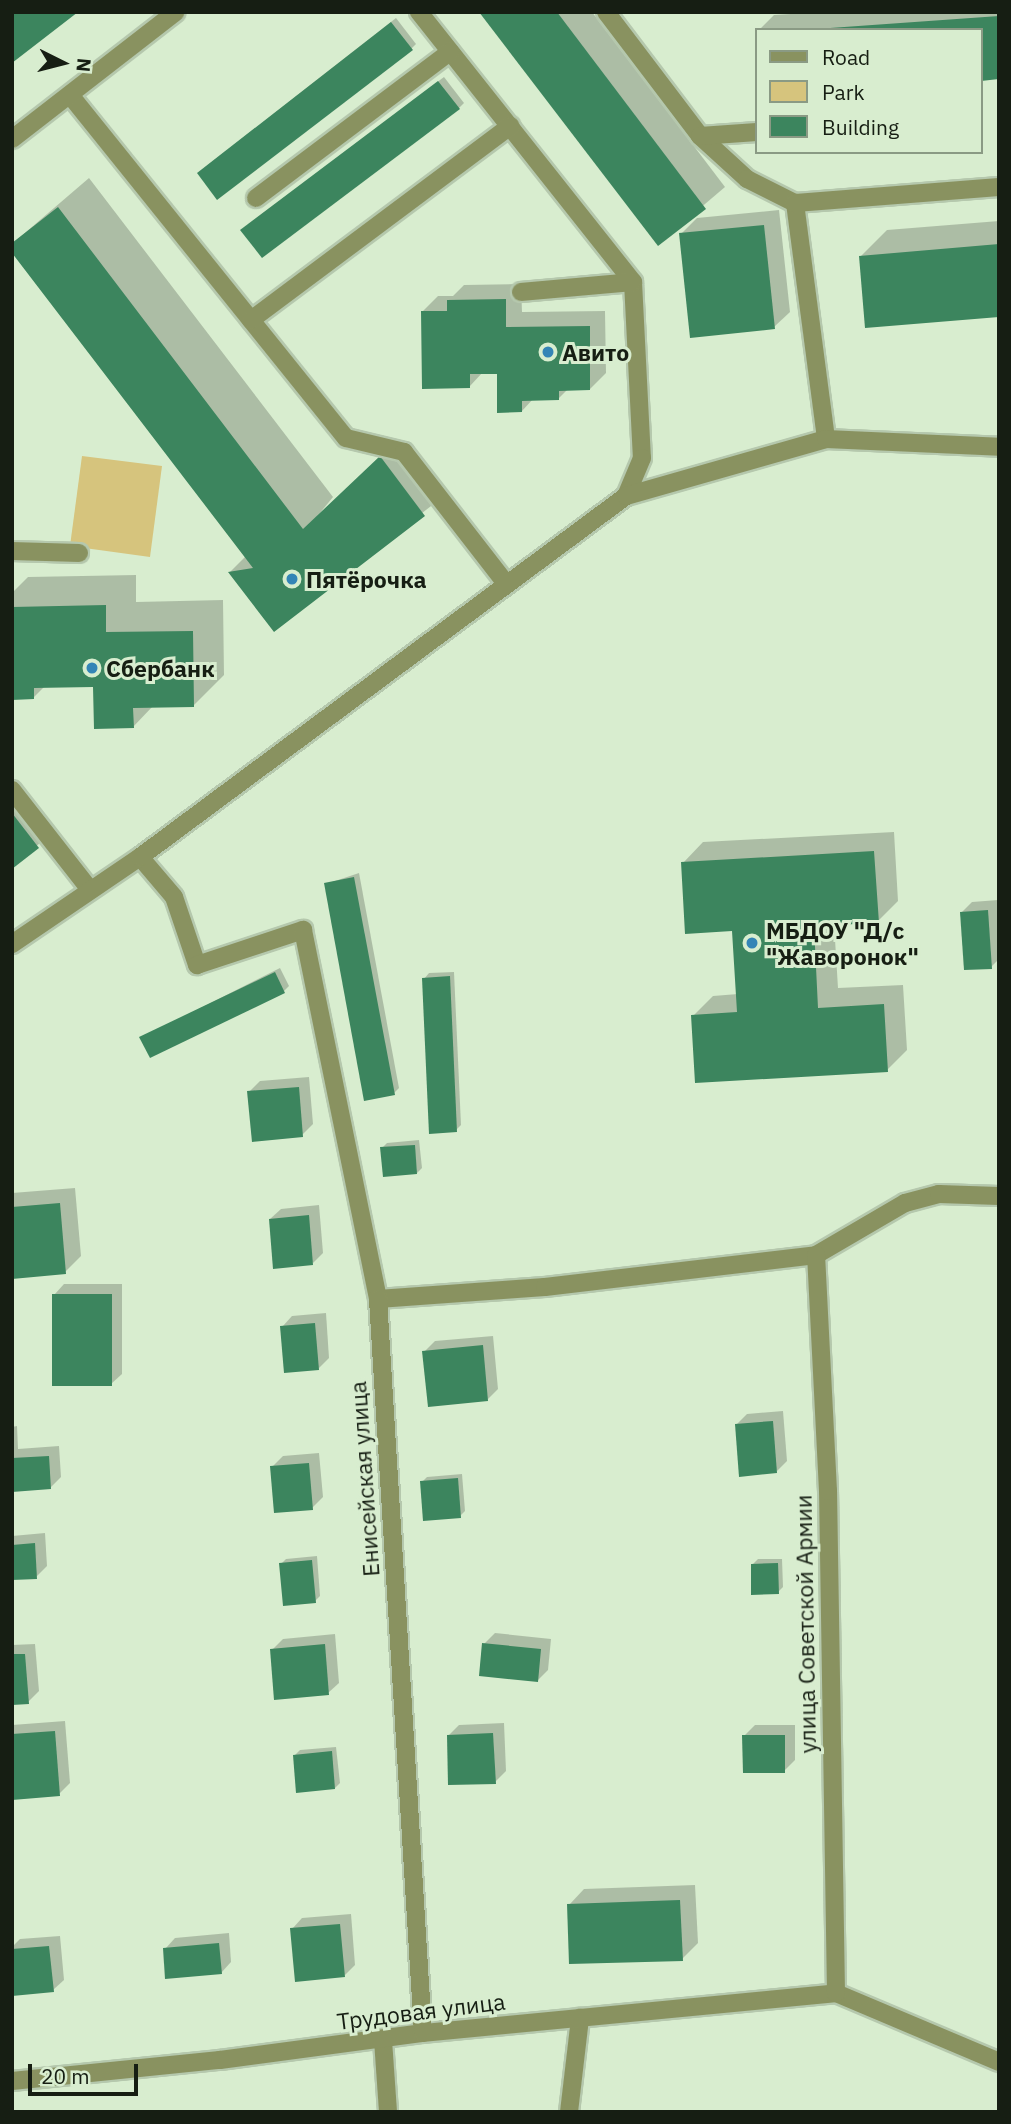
<!DOCTYPE html>
<meta charset="utf-8">
<style>
body{margin:0}
#map{position:relative;width:1011px;height:2124px;overflow:hidden;background:#d8edcf;font-family:"IBM Plex Sans",sans-serif}
div>[style]{position:absolute}
[style*='--x']{left:calc(var(--x)*1px);top:calc(var(--y)*1px);width:calc(var(--w)*1px);rotate:calc(var(--a)*1deg)}
.green>*{inset:0;background:#d6c47d}
.shadow>*{inset:0;background:#0003}
.building>*{inset:0;background:#3c855e}
.roads{filter:drop-shadow(2px 0 #b5c8ad) drop-shadow(-2px 0 #b5c8ad) drop-shadow(0 2px #b5c8ad) drop-shadow(0 -2px #b5c8ad)}
.service>*{height:18px;margin:-9px;padding:0 9px;transform-origin:9px;border-radius:9px;background:#899260}
.minor>*{height:18px;margin:-9px;padding:0 9px;transform-origin:9px;border-radius:9px;background:#899260}
.dots>*{width:19px;height:19px;translate:-50% -50%;box-sizing:border-box;border:4px solid #d8edcf;border-radius:50%}
span{translate:-50% -50%;white-space:nowrap;text-align:center;line-height:1.15;-webkit-text-stroke:6px #d8edcf;paint-order:stroke}
.poi-label{font-size:23px;color:#161e13;font-weight:700}
.left{translate:0 -50%;text-align:left}
.street-label{font-size:23px;color:#161e13}
.frame{position:absolute;inset:0;border:14px solid #161e13;pointer-events:none}
.legend{position:absolute;left:755px;top:28px;width:228px;height:126px;box-sizing:border-box;background:#d8edcf;border:2px solid #8a9a84;margin:0;padding:9px 12px;list-style:none;font-size:21px;color:#161e13}
.legend li{display:flex;align-items:center;gap:14px;height:35px}
.legend b{width:35px;border:2px solid #8a9a84}
.north{position:absolute;left:28px;top:28px;width:70px;height:70px;-webkit-text-stroke:5px #d8edcf;paint-order:stroke;rotate:96deg;font-size:19px;font-weight:700;line-height:28px;text-align:center;color:#161e13}
.north::after{content:'';display:block;margin:auto;width:24px;height:32px;background:#161e13;clip-path:polygon(50% 0,100% 100%,50% 72%,0 100%)}
.scale{position:absolute;left:28px;top:2064px;width:110px;height:32px;box-sizing:border-box;border:4px solid #161e13;border-top:0;padding-left:9px;font-size:21px;line-height:24px;white-space:nowrap;color:#161e13;-webkit-text-stroke:5px #d8edcf;paint-order:stroke}
</style>
<div id="map">
<div class="green">
<div style="clip-path:polygon(82px 456px,162px 466px,150px 557px,70px 546px)"></div>
</div>
<div class="shadow">
<div style="clip-path:polygon(481px 12px,592px 12px,725px 187px,658px 244px)"></div>
<div style="clip-path:polygon(824px 12px,999px 12px,999px 78px,981px 30px,759px 30px,774px 15px)"></div>
<div style="clip-path:polygon(396px 18px,416px 44px,411px 49px,204px 168px)"></div>
<div style="clip-path:polygon(444px 77px,464px 103px,459px 108px,247px 225px)"></div>
<div style="clip-path:polygon(89px 178px,333px 497px,315px 519px,396px 442px,440px 499px,274px 629px,230px 572px,246px 556px,12px 244px)"></div>
<div style="clip-path:polygon(779px 210px,790px 312px,774px 327px,681px 234px,697px 218px)"></div>
<div style="clip-path:polygon(999px 221px,999px 316px,861px 256px,887px 230px)"></div>
<div style="clip-path:polygon(521px 284px,522px 312px,605px 311px,606px 373px,590px 389px,568px 389px,558px 399px,533px 399px,522px 411px,498px 372px,483px 372px,470px 386px,422px 312px,438px 296px,453px 296px,464px 285px)"></div>
<div style="clip-path:polygon(136px 575px,136px 602px,223px 600px,224px 675px,193px 706px,153px 706px,133px 727px,95px 685px,45px 686px,33px 698px,12px 698px,12px 593px,28px 577px)"></div>
<div style="clip-path:polygon(12px 777px,54px 831px,12px 867px)"></div>
<div style="clip-path:polygon(894px 832px,898px 901px,878px 921px,834px 923px,838px 988px,903px 985px,907px 1050px,887px 1070px,693px 1016px,713px 996px,738px 994px,734px 929px,683px 863px,703px 842px)"></div>
<div style="clip-path:polygon(359px 873px,399px 1088px,394px 1093px,326px 884px)"></div>
<div style="clip-path:polygon(998px 900px,999px 959px,991px 967px,962px 912px,972px 902px)"></div>
<div style="clip-path:polygon(280px 968px,289px 986px,284px 991px,141px 1038px)"></div>
<div style="clip-path:polygon(454px 972px,461px 1125px,456px 1130px,424px 979px,429px 973px)"></div>
<div style="clip-path:polygon(309px 1077px,313px 1124px,302px 1135px,249px 1092px,260px 1081px)"></div>
<div style="clip-path:polygon(419px 1140px,422px 1168px,417px 1173px,382px 1148px,387px 1143px)"></div>
<div style="clip-path:polygon(75px 1188px,81px 1256px,65px 1272px,12px 1277px,12px 1193px)"></div>
<div style="clip-path:polygon(319px 1205px,323px 1253px,313px 1263px,270px 1219px,281px 1209px)"></div>
<div style="clip-path:polygon(64px 1284px,122px 1284px,122px 1374px,111px 1384px,54px 1295px)"></div>
<div style="clip-path:polygon(326px 1313px,329px 1358px,318px 1369px,282px 1327px,292px 1316px)"></div>
<div style="clip-path:polygon(493px 1336px,498px 1389px,487px 1400px,424px 1352px,435px 1341px)"></div>
<div style="clip-path:polygon(12px 1374px,14px 1410px,12px 1412px)"></div>
<div style="clip-path:polygon(783px 1411px,787px 1461px,777px 1471px,736px 1425px,747px 1414px)"></div>
<div style="clip-path:polygon(17px 1426px,18px 1449px,59px 1446px,61px 1477px,50px 1488px,12px 1490px,12px 1427px)"></div>
<div style="clip-path:polygon(319px 1453px,323px 1497px,312px 1508px,272px 1467px,283px 1456px)"></div>
<div style="clip-path:polygon(462px 1474px,465px 1511px,460px 1516px,422px 1482px,427px 1477px)"></div>
<div style="clip-path:polygon(45px 1533px,47px 1566px,36px 1577px,12px 1579px,12px 1536px)"></div>
<div style="clip-path:polygon(317px 1556px,320px 1596px,315px 1601px,281px 1564px,286px 1559px)"></div>
<div style="clip-path:polygon(758px 1559px,782px 1559px,783px 1587px,778px 1592px,753px 1564px)"></div>
<div style="clip-path:polygon(495px 1633px,551px 1639px,548px 1670px,537px 1681px,484px 1644px)"></div>
<div style="clip-path:polygon(335px 1634px,339px 1683px,328px 1693px,272px 1650px,283px 1639px)"></div>
<div style="clip-path:polygon(35px 1644px,39px 1691px,28px 1702px,12px 1703px,12px 1645px)"></div>
<div style="clip-path:polygon(65px 1721px,70px 1783px,59px 1794px,12px 1798px,12px 1725px)"></div>
<div style="clip-path:polygon(504px 1723px,506px 1771px,495px 1782px,448px 1736px,459px 1725px)"></div>
<div style="clip-path:polygon(755px 1725px,795px 1725px,795px 1760px,784px 1771px,744px 1736px)"></div>
<div style="clip-path:polygon(336px 1747px,340px 1783px,335px 1788px,295px 1755px,300px 1750px)"></div>
<div style="clip-path:polygon(695px 1885px,698px 1943px,682px 1959px,569px 1905px,584px 1889px)"></div>
<div style="clip-path:polygon(351px 1914px,355px 1965px,345px 1975px,292px 1929px,302px 1918px)"></div>
<div style="clip-path:polygon(229px 1933px,231px 1962px,221px 1973px,165px 1949px,175px 1938px)"></div>
<div style="clip-path:polygon(60px 1936px,64px 1980px,53px 1990px,12px 1982px,12px 1947px,20px 1939px)"></div>
</div>
<div class="building">
<div style="clip-path:polygon(12px 12px,78px 12px,12px 63px)"></div>
<div style="clip-path:polygon(479px 12px,557px 12px,706px 209px,658px 246px)"></div>
<div style="clip-path:polygon(999px 16px,999px 79px,981px 81px,981px 30px,802px 30px)"></div>
<div style="clip-path:polygon(391px 22px,413px 50px,217px 200px,197px 173px)"></div>
<div style="clip-path:polygon(438px 81px,460px 109px,262px 258px,240px 230px)"></div>
<div style="clip-path:polygon(58px 207px,303px 529px,380px 456px,425px 516px,274px 632px,228px 572px,253px 568px,12px 253px,12px 243px)"></div>
<div style="clip-path:polygon(764px 225px,775px 329px,690px 338px,679px 233px)"></div>
<div style="clip-path:polygon(999px 244px,999px 317px,865px 328px,859px 256px)"></div>
<div style="clip-path:polygon(506px 299px,506px 327px,590px 326px,590px 390px,559px 391px,559px 400px,522px 401px,522px 412px,497px 413px,497px 374px,470px 374px,470px 388px,422px 389px,421px 311px,447px 311px,447px 300px)"></div>
<div style="clip-path:polygon(106px 605px,106px 632px,193px 631px,194px 707px,133px 708px,134px 728px,94px 729px,93px 687px,34px 688px,34px 699px,12px 700px,12px 607px)"></div>
<div style="clip-path:polygon(12px 813px,39px 848px,12px 869px)"></div>
<div style="clip-path:polygon(874px 851px,879px 923px,814px 926px,818px 1008px,884px 1004px,888px 1072px,695px 1083px,691px 1015px,737px 1012px,732px 931px,685px 934px,681px 862px)"></div>
<div style="clip-path:polygon(354px 877px,395px 1095px,364px 1101px,324px 883px)"></div>
<div style="clip-path:polygon(988px 910px,992px 969px,964px 970px,960px 912px)"></div>
<div style="clip-path:polygon(275px 972px,285px 993px,150px 1058px,139px 1037px)"></div>
<div style="clip-path:polygon(450px 976px,457px 1132px,429px 1134px,422px 978px)"></div>
<div style="clip-path:polygon(299px 1087px,303px 1137px,252px 1142px,247px 1091px)"></div>
<div style="clip-path:polygon(415px 1145px,417px 1174px,383px 1177px,380px 1147px)"></div>
<div style="clip-path:polygon(60px 1203px,66px 1274px,12px 1279px,12px 1207px)"></div>
<div style="clip-path:polygon(309px 1215px,313px 1265px,273px 1269px,269px 1219px)"></div>
<div style="clip-path:polygon(52px 1294px,112px 1294px,112px 1386px,52px 1386px)"></div>
<div style="clip-path:polygon(315px 1323px,319px 1370px,284px 1373px,280px 1326px)"></div>
<div style="clip-path:polygon(483px 1345px,488px 1401px,428px 1407px,422px 1351px)"></div>
<div style="clip-path:polygon(773px 1421px,777px 1473px,739px 1477px,735px 1424px)"></div>
<div style="clip-path:polygon(49px 1456px,51px 1489px,12px 1492px,12px 1458px)"></div>
<div style="clip-path:polygon(309px 1463px,313px 1510px,274px 1513px,270px 1466px)"></div>
<div style="clip-path:polygon(458px 1478px,461px 1518px,423px 1521px,420px 1481px)"></div>
<div style="clip-path:polygon(35px 1543px,37px 1579px,12px 1580px,12px 1545px)"></div>
<div style="clip-path:polygon(312px 1560px,316px 1603px,283px 1606px,279px 1563px)"></div>
<div style="clip-path:polygon(778px 1563px,779px 1594px,751px 1595px,751px 1564px)"></div>
<div style="clip-path:polygon(482px 1643px,541px 1649px,538px 1682px,479px 1676px)"></div>
<div style="clip-path:polygon(325px 1644px,329px 1695px,274px 1700px,270px 1649px)"></div>
<div style="clip-path:polygon(12px 1654px,25px 1654px,29px 1704px,12px 1705px)"></div>
<div style="clip-path:polygon(55px 1731px,60px 1796px,12px 1800px,12px 1734px)"></div>
<div style="clip-path:polygon(493px 1733px,496px 1784px,448px 1785px,447px 1735px)"></div>
<div style="clip-path:polygon(742px 1735px,785px 1735px,785px 1773px,743px 1773px)"></div>
<div style="clip-path:polygon(332px 1751px,335px 1789px,296px 1793px,293px 1755px)"></div>
<div style="clip-path:polygon(680px 1900px,683px 1961px,569px 1964px,567px 1904px)"></div>
<div style="clip-path:polygon(340px 1924px,345px 1977px,295px 1982px,290px 1928px)"></div>
<div style="clip-path:polygon(219px 1943px,222px 1974px,165px 1979px,163px 1948px)"></div>
<div style="clip-path:polygon(49px 1946px,54px 1992px,12px 1996px,12px 1949px)"></div>
</div>
<div class="roads">
<div class="service">
<div style="--x:419;--y:12;--w:345;--a:51.6"></div>
<div style="--x:633;--y:282;--w:176;--a:87.1"></div>
<div style="--x:642;--y:458;--w:41;--a:112.8"></div>
<div style="--x:606;--y:12;--w:156;--a:52.8"></div>
<div style="--x:700;--y:136;--w:64;--a:42.5"></div>
<div style="--x:747;--y:179;--w:54;--a:26.6"></div>
<div style="--x:795;--y:203;--w:238;--a:82.5"></div>
<div style="--x:70;--y:95;--w:440;--a:51.2"></div>
<div style="--x:346;--y:438;--w:60;--a:13.6"></div>
<div style="--x:404;--y:452;--w:165;--a:52.2"></div>
<div style="--x:700;--y:136;--w:57;--a:-4"></div>
<div style="--x:12;--y:139;--w:207;--a:-37.8"></div>
<div style="--x:256;--y:198;--w:243;--a:-37"></div>
<div style="--x:795;--y:203;--w:205;--a:-4.5"></div>
<div style="--x:521;--y:292;--w:112;--a:-5.1"></div>
<div style="--x:251;--y:320;--w:324;--a:-36.8"></div>
<div style="--x:12;--y:551;--w:67;--a:1.7"></div>
<div style="--x:12;--y:790;--w:127;--a:52"></div>
<div style="--x:140;--y:857;--w:52;--a:49.6"></div>
<div style="--x:174;--y:897;--w:72;--a:71.3"></div>
<div style="--x:197;--y:965;--w:112;--a:-18.3"></div>
<div style="--x:12;--y:944;--w:155;--a:-34.2"></div>
<div style="--x:140;--y:857;--w:605;--a:-36.6"></div>
<div style="--x:626;--y:496;--w:208;--a:-15.9"></div>
<div style="--x:826;--y:439;--w:173;--a:2.6"></div>
<div style="--x:378;--y:1299;--w:167;--a:-4.1"></div>
<div style="--x:545;--y:1287;--w:273;--a:-6.7"></div>
<div style="--x:816;--y:1255;--w:103;--a:-30.3"></div>
<div style="--x:905;--y:1203;--w:35;--a:-15"></div>
<div style="--x:939;--y:1194;--w:60;--a:1.9"></div>
<div style="--x:836;--y:1993;--w:177;--a:22.9"></div>
<div style="--x:383;--y:2040;--w:72;--a:86"></div>
<div style="--x:569;--y:2112;--w:95;--a:-83.3"></div>
</div>
<div class="minor">
<div style="--x:303;--y:930;--w:377;--a:78.5"></div>
<div style="--x:378;--y:1299;--w:735;--a:86.49"></div>
<div style="--x:12;--y:2081;--w:209;--a:-5.8"></div>
<div style="--x:220;--y:2060;--w:205;--a:-7.6"></div>
<div style="--x:423;--y:2033;--w:415;--a:-5.5"></div>
<div style="--x:836;--y:1993;--w:502;--a:-90.91"></div>
<div style="--x:828;--y:1491;--w:236;--a:-92.9"></div>
</div>
</div>
<div class="dots">
<div style="left:548px;top:352px;background:#3485b6"></div>
<div style="left:292px;top:579px;background:#3485b6"></div>
<div style="left:92px;top:668px;background:#3485b6"></div>
<div style="left:752px;top:943px;background:#3485b6"></div>
</div>
<div class="poi-label">
<span class="left" style="left:562px;top:352px">Авито</span>
<span class="left" style="left:306px;top:579px">Пятёрочка</span>
<span class="left" style="left:106px;top:668px">Сбербанк</span>
<span class="left" style="left:766px;top:943px">МБДОУ "Д/с<br>"Жаворонок"</span>
</div>
<div class="street-label">
<span style="left:364px;top:1479px;rotate:-94deg">Енисейская улица</span>
<span style="left:805px;top:1624px;rotate:-91deg">улица Советской Армии</span>
<span style="left:421px;top:2011px;rotate:-7deg">Трудовая улица</span>
</div>
<div class="frame"></div>
<ul class="legend">
<li><b style="height:9px;background:#899260"></b>Road</li>
<li><b style="height:19px;background:#d6c47d"></b>Park</li>
<li><b style="height:19px;background:#3c855e"></b>Building</li>
</ul>
<div class="north">N</div>
<div class="scale">20 m</div>
</div>
